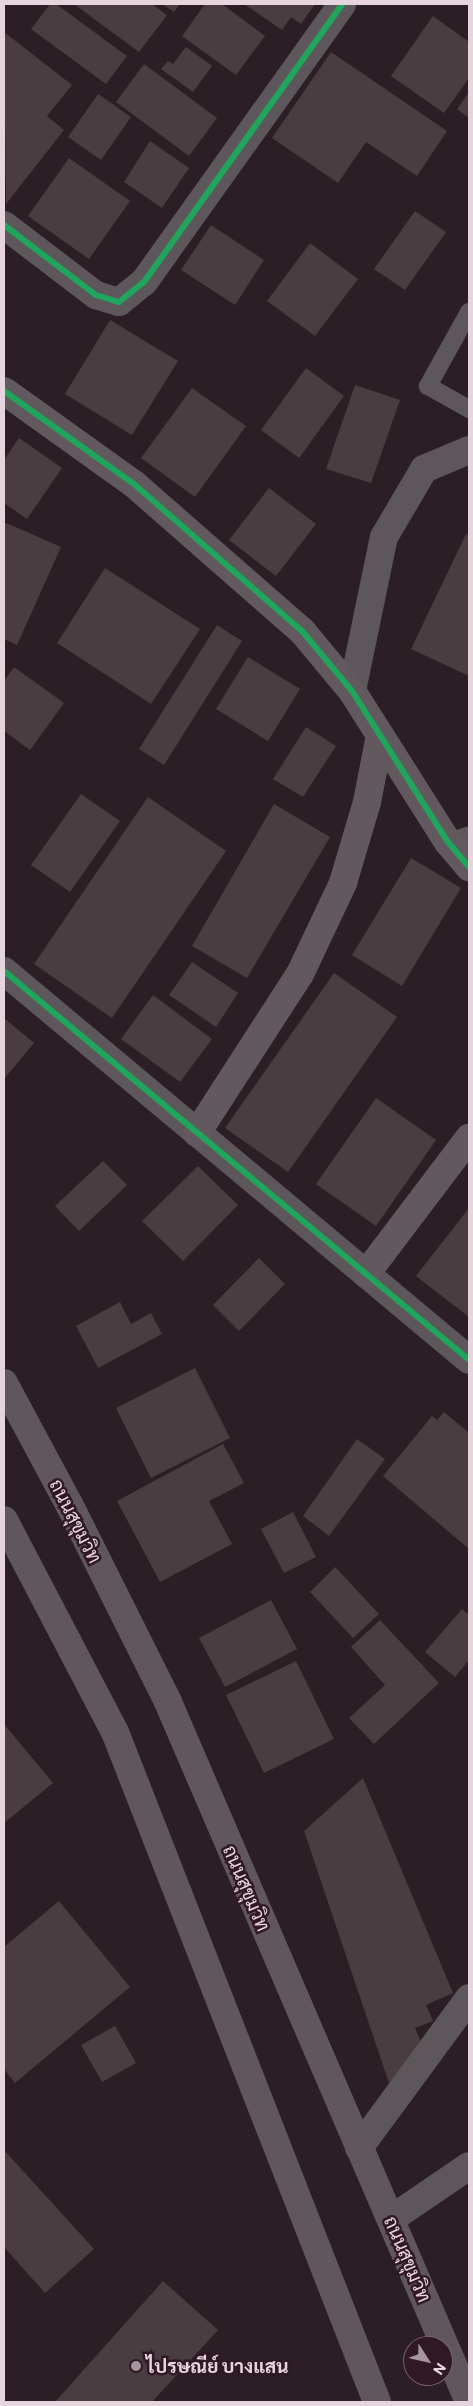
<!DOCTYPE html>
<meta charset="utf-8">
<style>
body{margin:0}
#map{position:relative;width:473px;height:2406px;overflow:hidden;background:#2b1e25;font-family:Commissioner,Sarabun,sans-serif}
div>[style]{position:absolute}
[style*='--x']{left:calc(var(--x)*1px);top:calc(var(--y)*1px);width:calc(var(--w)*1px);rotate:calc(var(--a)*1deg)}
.building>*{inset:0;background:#4a3d41}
.lane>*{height:18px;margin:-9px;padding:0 9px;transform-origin:9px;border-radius:9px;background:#5d565b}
.street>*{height:28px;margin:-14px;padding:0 14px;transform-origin:14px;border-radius:14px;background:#5d565b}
.secondary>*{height:28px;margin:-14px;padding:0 14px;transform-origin:14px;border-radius:14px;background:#61595d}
.primary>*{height:28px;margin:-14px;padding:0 14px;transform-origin:14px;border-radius:14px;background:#60575c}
.cycleway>*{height:6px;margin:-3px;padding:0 3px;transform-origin:3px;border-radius:3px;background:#20a55d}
.dots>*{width:14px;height:14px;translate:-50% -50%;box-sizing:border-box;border:2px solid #311825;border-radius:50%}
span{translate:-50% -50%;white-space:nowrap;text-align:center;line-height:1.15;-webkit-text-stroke:5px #311825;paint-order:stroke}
.street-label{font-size:19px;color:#e7d5dd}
.poi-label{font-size:19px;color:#e7d5dd;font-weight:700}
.left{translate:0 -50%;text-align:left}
.frame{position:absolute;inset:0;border:5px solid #e7d5dd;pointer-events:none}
.north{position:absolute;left:403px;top:2336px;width:50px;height:50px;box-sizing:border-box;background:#311825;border:1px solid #7a646f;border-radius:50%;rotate:125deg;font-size:14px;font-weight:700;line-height:20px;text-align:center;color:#e7d5dd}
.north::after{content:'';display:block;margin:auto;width:18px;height:22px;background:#a5959d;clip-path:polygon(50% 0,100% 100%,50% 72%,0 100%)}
</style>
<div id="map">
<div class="building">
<div style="clip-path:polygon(50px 4px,56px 4px,127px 56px,106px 84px,31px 29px)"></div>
<div style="clip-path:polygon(74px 4px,152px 4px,167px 15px,139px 52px)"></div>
<div style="clip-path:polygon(162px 4px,180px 4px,174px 12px)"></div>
<div style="clip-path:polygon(205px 4px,222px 4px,265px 36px,236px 75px,182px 36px)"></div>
<div style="clip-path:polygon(244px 4px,315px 4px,301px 24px,291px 17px,282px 30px)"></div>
<div style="clip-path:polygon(433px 16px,469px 42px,469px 78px,444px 113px,391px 76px)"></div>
<div style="clip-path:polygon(4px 32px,72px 85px,47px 116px,64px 130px,6px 204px)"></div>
<div style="clip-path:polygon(186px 47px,212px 66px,193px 92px,161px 69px,168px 61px,173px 64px)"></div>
<div style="clip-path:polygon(331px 52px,447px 131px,417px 176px,366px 142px,338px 183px,272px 138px)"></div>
<div style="clip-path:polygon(144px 64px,217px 118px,189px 156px,116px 102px)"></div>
<div style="clip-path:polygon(469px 92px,469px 118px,457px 109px)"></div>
<div style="clip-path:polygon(98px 94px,131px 117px,101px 160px,68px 137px)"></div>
<div style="clip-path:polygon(150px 141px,189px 168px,162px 208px,124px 182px)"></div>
<div style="clip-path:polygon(69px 158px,130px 201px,89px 259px,28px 216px)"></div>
<div style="clip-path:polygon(415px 211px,446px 232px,405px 290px,374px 269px)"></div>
<div style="clip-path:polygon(211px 225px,264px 260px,235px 305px,181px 270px)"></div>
<div style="clip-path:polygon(310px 243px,358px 279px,315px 336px,267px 301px)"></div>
<div style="clip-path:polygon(110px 320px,178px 361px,132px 435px,65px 394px)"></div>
<div style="clip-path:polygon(306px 368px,344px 396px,299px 458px,261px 430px)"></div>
<div style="clip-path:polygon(355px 385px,400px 400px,371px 483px,326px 469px)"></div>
<div style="clip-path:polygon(192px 388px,246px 426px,195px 497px,141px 458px)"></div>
<div style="clip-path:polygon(19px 438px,62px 468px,27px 519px,4px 503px,4px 460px)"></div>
<div style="clip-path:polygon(269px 488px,316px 524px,276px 576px,229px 540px)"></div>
<div style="clip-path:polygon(4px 522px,61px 547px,17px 645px,4px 639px)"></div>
<div style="clip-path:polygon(466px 534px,469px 536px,469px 676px,411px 649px)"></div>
<div style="clip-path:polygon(105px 568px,200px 629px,151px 704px,57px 643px)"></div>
<div style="clip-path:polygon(217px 625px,242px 641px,164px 765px,139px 749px)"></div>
<div style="clip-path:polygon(248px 657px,300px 689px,268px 741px,216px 709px)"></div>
<div style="clip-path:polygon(14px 667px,64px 703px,30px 750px,4px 731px,4px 681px)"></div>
<div style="clip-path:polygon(306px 727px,336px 746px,303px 797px,273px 779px)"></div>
<div style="clip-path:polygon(81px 794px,120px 821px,70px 892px,31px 865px)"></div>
<div style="clip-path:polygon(148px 797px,226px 851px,112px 1018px,34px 964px)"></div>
<div style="clip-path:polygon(274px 804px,330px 837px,247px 978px,192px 946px)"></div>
<div style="clip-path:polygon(411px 858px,461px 888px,402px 986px,352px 955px)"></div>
<div style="clip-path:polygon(192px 962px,238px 993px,216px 1027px,169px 995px)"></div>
<div style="clip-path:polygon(334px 973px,397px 1017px,288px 1172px,225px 1128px)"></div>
<div style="clip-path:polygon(153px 995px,212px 1039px,180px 1082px,121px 1039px)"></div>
<div style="clip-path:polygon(4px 1018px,34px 1043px,4px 1079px)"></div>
<div style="clip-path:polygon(376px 1098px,436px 1140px,376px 1226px,316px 1184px)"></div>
<div style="clip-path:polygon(103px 1161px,127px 1185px,79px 1231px,55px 1206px)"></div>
<div style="clip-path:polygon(198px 1166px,238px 1205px,183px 1261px,142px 1221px)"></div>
<div style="clip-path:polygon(469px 1208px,469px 1317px,416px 1276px)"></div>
<div style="clip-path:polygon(259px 1258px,285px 1284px,239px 1331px,213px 1305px)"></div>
<div style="clip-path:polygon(120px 1302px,131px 1324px,151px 1313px,162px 1334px,98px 1368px,76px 1326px)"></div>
<div style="clip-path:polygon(195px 1368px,230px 1438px,151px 1478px,116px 1408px)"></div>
<div style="clip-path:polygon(444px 1412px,469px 1433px,469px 1549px,383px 1476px,432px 1416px,437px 1420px)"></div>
<div style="clip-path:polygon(357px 1439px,385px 1459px,329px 1536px,303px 1516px)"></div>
<div style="clip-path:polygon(223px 1444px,244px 1483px,209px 1501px,232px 1544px,160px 1582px,117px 1501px)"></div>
<div style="clip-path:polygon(293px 1512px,316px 1557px,284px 1573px,261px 1529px)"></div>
<div style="clip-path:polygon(335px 1567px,379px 1614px,353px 1638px,310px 1592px)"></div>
<div style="clip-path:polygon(271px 1600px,297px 1649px,225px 1687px,199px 1638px)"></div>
<div style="clip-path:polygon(462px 1609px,469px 1615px,469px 1660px,455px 1677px,425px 1652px)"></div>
<div style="clip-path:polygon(380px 1620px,439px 1683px,374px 1744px,349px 1718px,385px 1685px,351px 1647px)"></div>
<div style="clip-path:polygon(296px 1661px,334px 1739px,264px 1773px,226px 1695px)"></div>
<div style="clip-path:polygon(4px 1724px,53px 1783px,4px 1823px)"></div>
<div style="clip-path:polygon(363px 1778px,453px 1993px,426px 2005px,433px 2021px,415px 2028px,423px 2047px,389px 2083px,304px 1831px)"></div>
<div style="clip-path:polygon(59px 1901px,130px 1987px,15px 2083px,4px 2069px,4px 1947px)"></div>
<div style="clip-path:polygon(115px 2026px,136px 2063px,102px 2082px,81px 2045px)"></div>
<div style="clip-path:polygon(4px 2150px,94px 2249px,45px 2293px,4px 2247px)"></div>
<div style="clip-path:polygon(163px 2281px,218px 2330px,152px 2402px,55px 2402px)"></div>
</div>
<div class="lane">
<div style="--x:469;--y:312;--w:85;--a:119"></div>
<div style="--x:428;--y:386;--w:47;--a:29.3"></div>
<div style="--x:448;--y:842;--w:22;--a:-18"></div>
</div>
<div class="street">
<div style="--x:4;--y:225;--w:116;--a:37.3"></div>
<div style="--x:96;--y:295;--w:24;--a:17"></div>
<div style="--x:119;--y:302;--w:32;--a:-39"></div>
<div style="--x:144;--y:282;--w:341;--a:-54.5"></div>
<div style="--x:352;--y:691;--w:157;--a:-78.3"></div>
<div style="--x:384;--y:537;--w:79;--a:-59.5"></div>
<div style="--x:424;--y:469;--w:49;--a:-22.9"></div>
<div style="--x:4;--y:971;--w:606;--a:39.91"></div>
<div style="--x:359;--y:2148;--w:186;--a:-53.7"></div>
<div style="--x:391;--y:2219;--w:94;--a:-34.2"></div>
</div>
<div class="secondary">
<div style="--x:4;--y:391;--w:160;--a:35.6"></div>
<div style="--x:134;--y:484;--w:223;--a:41.2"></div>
<div style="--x:302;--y:631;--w:78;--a:50.2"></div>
<div style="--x:352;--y:691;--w:179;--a:57.6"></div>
<div style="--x:448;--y:842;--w:33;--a:50"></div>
<div style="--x:197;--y:1133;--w:189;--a:-57.1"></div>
<div style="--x:300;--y:974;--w:101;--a:-64.7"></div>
<div style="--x:343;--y:883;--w:84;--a:-73.5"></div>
<div style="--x:367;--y:802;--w:68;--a:-79"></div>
<div style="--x:366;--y:1274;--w:171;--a:-52.9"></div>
</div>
<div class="primary">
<div style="--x:4;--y:1383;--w:140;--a:61.8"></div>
<div style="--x:70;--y:1506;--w:219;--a:63.4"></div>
<div style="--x:168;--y:1702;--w:762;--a:66.73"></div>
<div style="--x:4;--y:1520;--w:239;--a:62.4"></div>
<div style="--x:115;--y:1732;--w:719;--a:68.64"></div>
</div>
<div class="cycleway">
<div style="--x:4;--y:225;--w:116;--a:37.3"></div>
<div style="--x:96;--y:295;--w:24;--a:17"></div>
<div style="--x:119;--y:302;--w:32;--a:-39"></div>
<div style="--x:144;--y:282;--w:341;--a:-54.5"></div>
<div style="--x:4;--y:391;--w:160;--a:35.6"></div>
<div style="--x:134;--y:484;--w:223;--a:41.2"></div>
<div style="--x:302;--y:631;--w:78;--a:50.2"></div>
<div style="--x:352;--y:691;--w:179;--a:57.6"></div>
<div style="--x:448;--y:842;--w:33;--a:50"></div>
<div style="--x:4;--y:971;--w:606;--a:39.91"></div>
</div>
<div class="dots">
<div style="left:136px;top:2366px;background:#a5959d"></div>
</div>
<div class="street-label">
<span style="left:76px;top:1521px;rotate:63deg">ถนนสุขุมวิท</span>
<span style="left:247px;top:1888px;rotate:67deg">ถนนสุขุมวิท</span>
<span style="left:408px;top:2259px;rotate:67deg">ถนนสุขุมวิท</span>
</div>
<div class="poi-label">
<span class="left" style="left:146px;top:2366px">ไปรษณีย์ บางแสน</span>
</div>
<div class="frame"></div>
<div class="north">N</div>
</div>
